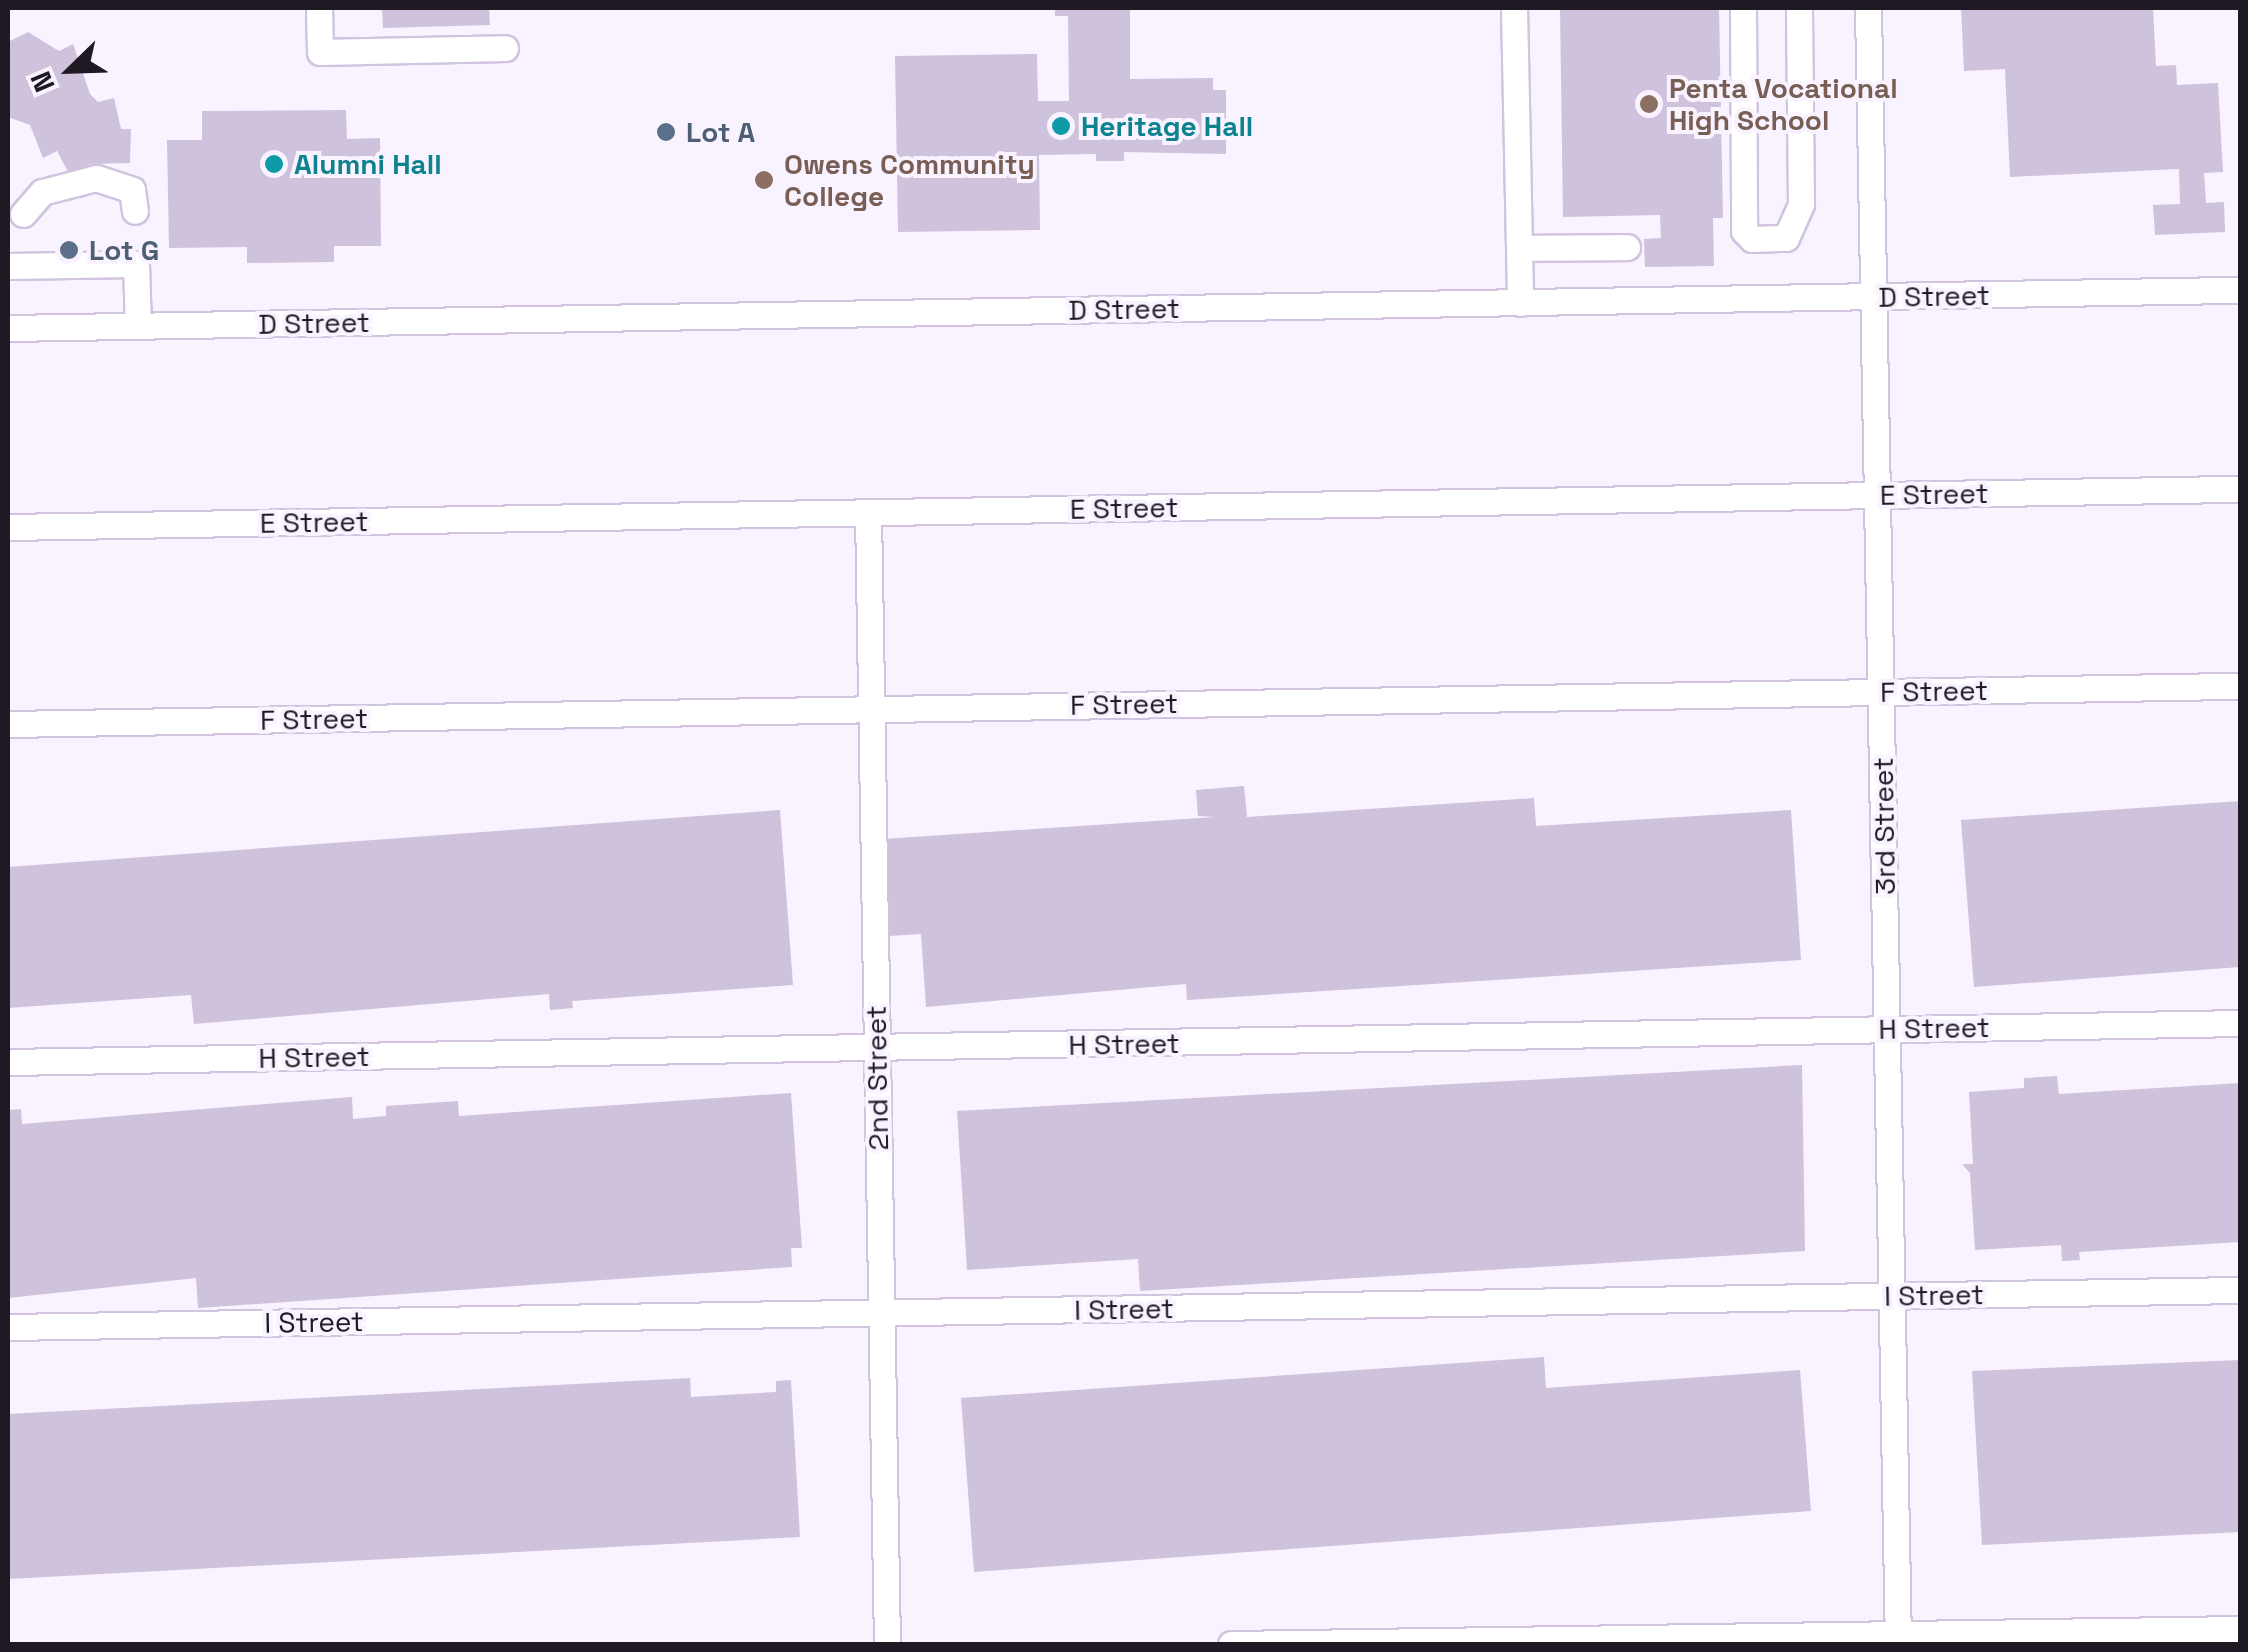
<!DOCTYPE html>
<style>
body{margin:0}
#map{position:relative;width:2248px;height:1652px;overflow:hidden;background:#f8f3ff;font-family:"Space Grotesk",sans-serif}
div>[style]{position:absolute}
[style*='--x']{left:calc(var(--x)*1px);top:calc(var(--y)*1px);width:calc(var(--w)*1px);rotate:calc(var(--a)*1deg)}
.building>*{inset:0;background:#cec2dd}
.roads{filter:drop-shadow(2px 0 #d0c4df) drop-shadow(-2px 0 #d0c4df) drop-shadow(0 2px #d0c4df) drop-shadow(0 -2px #d0c4df)}
.minor>*{height:25px;margin:-12.5px;padding:0 12.5px;transform-origin:12.5px;border-radius:12.5px;background:#fff}
.dots>*{width:28px;height:28px;translate:-50% -50%;box-sizing:border-box;border:5px solid #f8f3ff;border-radius:50%}
span{translate:-50% -50%;white-space:nowrap;text-align:center;line-height:1.15;-webkit-text-stroke:8px #f8f3ff;paint-order:stroke}
.education-label{font-size:28px;color:#785e54;font-weight:700}
.left{translate:0 -50%;text-align:left}
.culture-label{font-size:28px;color:#0d838f;font-weight:700}
.service-label{font-size:28px;color:#4e5e75;font-weight:700}
.street-label{font-size:28px;color:#1e1923}
.frame{position:absolute;inset:0;border:10px solid #1e1923;pointer-events:none}
.north{position:absolute;left:20px;top:20px;width:100px;height:100px;-webkit-text-stroke:8px #f8f3ff;paint-order:stroke;rotate:247deg;font-size:28px;font-weight:700;line-height:40px;text-align:center;color:#1e1923}
.north::after{content:'';display:block;margin:auto;width:35px;height:45px;background:#1e1923;clip-path:polygon(50% 0,100% 100%,50% 72%,0 100%)}
</style>
<div id="map">
<div class="building">
<div style="clip-path:polygon(382px 8px,489px 8px,490px 25px,383px 28px)"></div>
<div style="clip-path:polygon(1055px 8px,1130px 8px,1130px 79px,1213px 78px,1213px 90px,1226px 90px,1226px 154px,1124px 152px,1124px 161px,1096px 161px,1096px 154px,1039px 155px,1040px 230px,898px 232px,895px 56px,1037px 54px,1038px 101px,1069px 101px,1068px 16px,1055px 16px)"></div>
<div style="clip-path:polygon(1560px 8px,1719px 8px,1723px 218px,1713px 218px,1714px 266px,1645px 267px,1644px 239px,1661px 238px,1660px 215px,1563px 217px)"></div>
<div style="clip-path:polygon(1961px 8px,2153px 8px,2156px 66px,2176px 65px,2177px 85px,2218px 83px,2223px 172px,2204px 173px,2206px 203px,2224px 202px,2225px 232px,2155px 235px,2153px 205px,2180px 204px,2179px 169px,2010px 177px,2005px 69px,1964px 71px)"></div>
<div style="clip-path:polygon(28px 32px,59px 51px,73px 44px,90px 94px,98px 102px,114px 98px,121px 129px,131px 129px,130px 163px,89px 164px,101px 190px,82px 198px,57px 151px,43px 158px,30px 125px,8px 117px,8px 42px)"></div>
<div style="clip-path:polygon(346px 110px,347px 139px,380px 138px,381px 246px,334px 246px,334px 262px,247px 263px,247px 247px,169px 248px,167px 140px,202px 140px,202px 111px)"></div>
<div style="clip-path:polygon(1244px 786px,1247px 817px,1534px 798px,1536px 826px,1791px 810px,1801px 960px,1187px 1000px,1186px 984px,926px 1007px,921px 934px,889px 936px,883px 839px,1215px 817px,1198px 816px,1196px 790px)"></div>
<div style="clip-path:polygon(2240px 801px,2240px 967px,1974px 987px,1961px 820px)"></div>
<div style="clip-path:polygon(780px 810px,793px 985px,572px 1001px,573px 1008px,550px 1010px,549px 994px,194px 1024px,191px 995px,8px 1008px,8px 867px)"></div>
<div style="clip-path:polygon(1802px 1065px,1805px 1251px,1140px 1291px,1138px 1259px,967px 1270px,957px 1111px)"></div>
<div style="clip-path:polygon(2057px 1076px,2059px 1094px,2240px 1083px,2240px 1242px,2079px 1252px,2080px 1260px,2062px 1261px,2061px 1245px,1975px 1250px,1970px 1173px,1962px 1164px,1973px 1164px,1969px 1092px,2024px 1088px,2024px 1078px)"></div>
<div style="clip-path:polygon(791px 1093px,802px 1248px,791px 1248px,792px 1267px,198px 1308px,196px 1278px,8px 1298px,8px 1110px,21px 1109px,22px 1124px,352px 1097px,353px 1119px,386px 1116px,386px 1106px,458px 1101px,459px 1116px)"></div>
<div style="clip-path:polygon(1544px 1357px,1546px 1388px,1800px 1370px,1811px 1511px,974px 1572px,961px 1398px)"></div>
<div style="clip-path:polygon(2240px 1360px,2240px 1532px,1982px 1545px,1972px 1371px)"></div>
<div style="clip-path:polygon(690px 1378px,691px 1397px,776px 1392px,776px 1381px,791px 1380px,800px 1537px,8px 1579px,8px 1414px)"></div>
</div>
<div class="roads">
<div class="minor">
<div style="--x:319;--y:8;--w:44;--a:88.7"></div>
<div style="--x:320;--y:52;--w:185;--a:-1.2"></div>
<div style="--x:1514;--y:8;--w:295;--a:88.8"></div>
<div style="--x:1743;--y:8;--w:223;--a:89.7"></div>
<div style="--x:1744;--y:231;--w:11;--a:45"></div>
<div style="--x:1752;--y:239;--w:34;--a:-2"></div>
<div style="--x:1786;--y:238;--w:37;--a:-66"></div>
<div style="--x:1801;--y:204;--w:196;--a:-90.6"></div>
<div style="--x:1868;--y:8;--w:1636;--a:88.95"></div>
<div style="--x:23;--y:214;--w:29;--a:-49"></div>
<div style="--x:42;--y:192;--w:56;--a:-14.5"></div>
<div style="--x:96;--y:178;--w:38;--a:18"></div>
<div style="--x:132;--y:190;--w:21;--a:82"></div>
<div style="--x:1519;--y:248;--w:108;--a:-0.5"></div>
<div style="--x:8;--y:266;--w:128;--a:-0.9"></div>
<div style="--x:136;--y:264;--w:62;--a:88.2"></div>
<div style="--x:8;--y:328;--w:2232;--a:-0.98"></div>
<div style="--x:868;--y:512;--w:1132;--a:89.04"></div>
<div style="--x:8;--y:527;--w:2232;--a:-0.98"></div>
<div style="--x:8;--y:724;--w:2232;--a:-0.98"></div>
<div style="--x:8;--y:1062;--w:2232;--a:-1"></div>
<div style="--x:8;--y:1327;--w:2232;--a:-0.95"></div>
<div style="--x:1231;--y:1644;--w:1009;--a:-0.85"></div>
</div>
</div>
<div class="dots">
<div style="left:1649px;top:104px;background:#8d6e63"></div>
<div style="left:1061px;top:126px;background:#0f9aa8"></div>
<div style="left:666px;top:132px;background:#5c6f8a"></div>
<div style="left:274px;top:164px;background:#0f9aa8"></div>
<div style="left:764px;top:180px;background:#8d6e63"></div>
<div style="left:69px;top:250px;background:#5c6f8a"></div>
</div>
<div class="education-label">
<span class="left" style="left:1669px;top:104px">Penta Vocational<br>High School</span>
<span class="left" style="left:784px;top:180px">Owens Community<br>College</span>
</div>
<div class="culture-label">
<span class="left" style="left:1081px;top:126px">Heritage Hall</span>
<span class="left" style="left:294px;top:164px">Alumni Hall</span>
</div>
<div class="service-label">
<span class="left" style="left:686px;top:132px">Lot A</span>
<span class="left" style="left:89px;top:250px">Lot G</span>
</div>
<div class="street-label">
<span style="left:1934px;top:296px;rotate:-1deg">D Street</span>
<span style="left:1124px;top:309px;rotate:-1deg">D Street</span>
<span style="left:314px;top:323px;rotate:-1deg">D Street</span>
<span style="left:1934px;top:494px;rotate:-1deg">E Street</span>
<span style="left:1124px;top:508px;rotate:-1deg">E Street</span>
<span style="left:314px;top:522px;rotate:-1deg">E Street</span>
<span style="left:1934px;top:691px;rotate:-1deg">F Street</span>
<span style="left:1124px;top:704px;rotate:-1deg">F Street</span>
<span style="left:314px;top:719px;rotate:-1deg">F Street</span>
<span style="left:1884px;top:826px;rotate:-91deg">3rd Street</span>
<span style="left:1934px;top:1028px;rotate:-1deg">H Street</span>
<span style="left:1124px;top:1044px;rotate:-1deg">H Street</span>
<span style="left:314px;top:1057px;rotate:-1deg">H Street</span>
<span style="left:877px;top:1078px;rotate:-91deg">2nd Street</span>
<span style="left:1934px;top:1295px;rotate:-1deg">I Street</span>
<span style="left:1124px;top:1309px;rotate:-1deg">I Street</span>
<span style="left:314px;top:1322px;rotate:-1deg">I Street</span>
</div>
<div class="frame"></div>
<div class="north">N</div>
</div>
